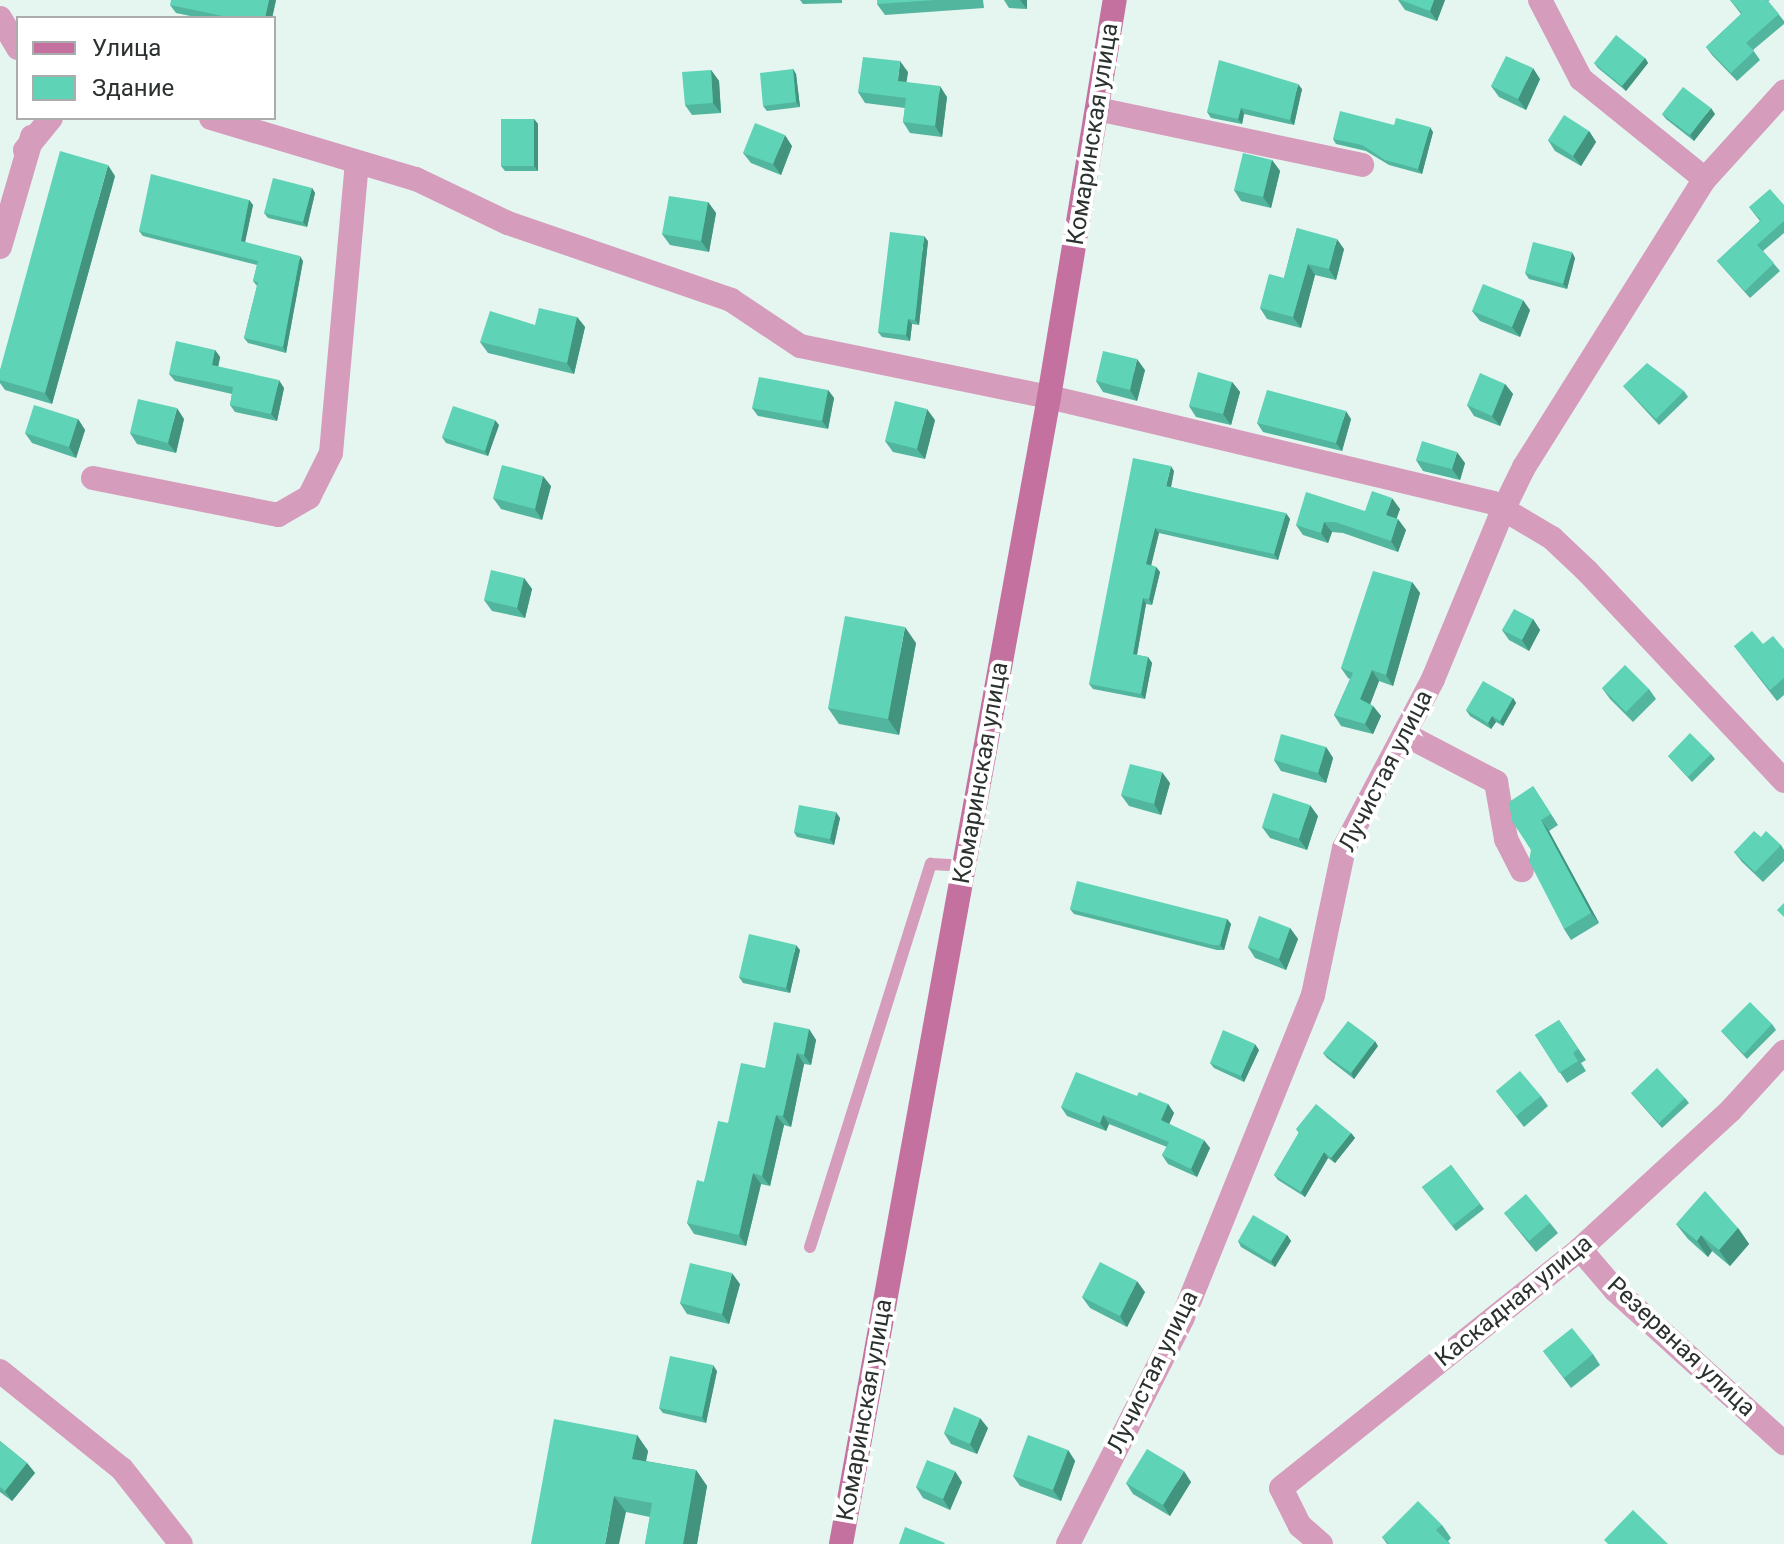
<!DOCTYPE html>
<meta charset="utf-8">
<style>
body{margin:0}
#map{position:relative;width:1784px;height:1544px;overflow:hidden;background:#e5f5f0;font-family:Roboto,sans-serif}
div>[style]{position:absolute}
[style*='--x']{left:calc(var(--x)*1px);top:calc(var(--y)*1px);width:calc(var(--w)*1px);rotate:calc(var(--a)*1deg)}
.lane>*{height:12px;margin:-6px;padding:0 6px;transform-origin:6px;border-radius:6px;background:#d59cbb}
.street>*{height:24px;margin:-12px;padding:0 12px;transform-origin:12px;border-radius:12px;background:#d59cbb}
.secondary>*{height:24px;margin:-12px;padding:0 12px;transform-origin:12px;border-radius:12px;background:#c471a0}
.wall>*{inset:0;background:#52b59d}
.shaded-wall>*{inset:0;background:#42947f}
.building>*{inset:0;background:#5fd3b6}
span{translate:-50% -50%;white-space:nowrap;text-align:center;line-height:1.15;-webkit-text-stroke:8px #fff;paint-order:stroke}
.street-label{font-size:24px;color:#2b312f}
.legend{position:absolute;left:16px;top:16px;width:260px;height:104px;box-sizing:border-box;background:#fff;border:2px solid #aaadac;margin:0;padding:10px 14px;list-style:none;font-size:24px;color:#2b312f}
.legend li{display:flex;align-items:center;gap:16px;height:40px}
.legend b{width:40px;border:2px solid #aaadac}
</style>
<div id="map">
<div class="lane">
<div style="--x:810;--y:1247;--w:402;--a:-72.5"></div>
<div style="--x:931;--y:864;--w:33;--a:3"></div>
</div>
<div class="street">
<div style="--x:1540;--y:0;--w:89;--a:62.6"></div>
<div style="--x:1581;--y:79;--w:159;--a:38.9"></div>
<div style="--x:0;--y:18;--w:35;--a:59"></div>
<div style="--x:1097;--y:109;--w:271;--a:11.9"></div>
<div style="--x:211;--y:118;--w:214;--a:16.6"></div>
<div style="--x:416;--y:179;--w:102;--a:25.6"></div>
<div style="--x:508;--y:223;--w:236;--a:19"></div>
<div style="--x:731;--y:300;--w:83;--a:33.7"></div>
<div style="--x:800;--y:346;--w:254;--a:11.6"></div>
<div style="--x:1049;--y:397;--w:456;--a:13.4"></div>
<div style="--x:1493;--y:503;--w:69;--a:30.7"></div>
<div style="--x:1552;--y:538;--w:48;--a:43.3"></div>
<div style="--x:1587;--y:571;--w:288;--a:46.8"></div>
<div style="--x:25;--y:150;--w:41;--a:-50.9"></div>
<div style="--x:0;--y:247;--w:115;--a:-73.8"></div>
<div style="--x:93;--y:478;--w:189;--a:11.3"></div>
<div style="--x:278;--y:515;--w:36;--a:-30"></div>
<div style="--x:309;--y:497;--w:49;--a:-63.4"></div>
<div style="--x:331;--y:453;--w:292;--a:-84.9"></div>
<div style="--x:1404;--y:734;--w:104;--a:27.6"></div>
<div style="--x:1496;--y:782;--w:58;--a:80"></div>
<div style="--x:1506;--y:839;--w:35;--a:63"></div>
<div style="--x:1580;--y:1249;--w:54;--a:49.5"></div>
<div style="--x:1615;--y:1290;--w:228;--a:42.2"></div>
<div style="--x:0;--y:1371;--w:156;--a:38.8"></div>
<div style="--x:122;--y:1469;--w:95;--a:51.8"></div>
<div style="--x:1068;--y:1544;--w:254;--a:-63.1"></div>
<div style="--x:1183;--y:1317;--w:347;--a:-68"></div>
<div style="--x:1313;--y:995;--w:150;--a:-78.1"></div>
<div style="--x:1344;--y:848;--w:191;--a:-62.2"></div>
<div style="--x:1433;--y:679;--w:185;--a:-67.5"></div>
<div style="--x:1504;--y:508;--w:46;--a:-64"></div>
<div style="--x:1524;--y:467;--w:340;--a:-57.9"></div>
<div style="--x:1705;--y:179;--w:118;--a:-47.8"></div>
<div style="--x:1321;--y:1544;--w:28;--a:-139"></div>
<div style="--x:1300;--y:1526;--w:42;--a:-116.6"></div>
<div style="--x:1281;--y:1488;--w:383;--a:-38.6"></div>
<div style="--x:1580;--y:1249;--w:205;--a:-42.6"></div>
<div style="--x:1731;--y:1110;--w:79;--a:-47.6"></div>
</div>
<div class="secondary">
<div style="--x:841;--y:1544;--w:1166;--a:-79.72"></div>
<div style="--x:1049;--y:397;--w:402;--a:-80.6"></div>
</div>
<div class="wall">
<div style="clip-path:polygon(276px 0,272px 18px,200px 18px,176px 13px,170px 5px)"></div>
<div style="clip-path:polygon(800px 0,842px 0,842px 3px,803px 4px)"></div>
<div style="clip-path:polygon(877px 0,983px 0,984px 8px,885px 15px,877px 4px)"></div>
<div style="clip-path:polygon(1004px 0,1027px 0,1027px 9px,1009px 8px)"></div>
<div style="clip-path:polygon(1398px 0,1445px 0,1437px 21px,1405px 10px)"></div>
<div style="clip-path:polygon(1730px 0,1770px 0,1768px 1px,1784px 21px,1784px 24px,1753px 50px,1760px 60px,1737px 81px,1712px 55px,1706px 47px,1741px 14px)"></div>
<div style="clip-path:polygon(1645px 58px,1648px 63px,1626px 91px,1598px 68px,1594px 63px)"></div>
<div style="clip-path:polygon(793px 69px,796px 74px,800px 107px,767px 111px,763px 106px)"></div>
<div style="clip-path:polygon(711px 70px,719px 81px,721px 113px,692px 115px,685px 105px)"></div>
<div style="clip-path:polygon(908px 72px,906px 82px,947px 97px,942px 137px,910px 133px,903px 122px,905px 108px,865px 103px,858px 92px)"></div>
<div style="clip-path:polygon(1540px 79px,1526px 110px,1499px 97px,1491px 86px)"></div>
<div style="clip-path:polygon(1302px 89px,1294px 125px,1244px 114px,1242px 124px,1211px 118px,1207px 112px)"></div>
<div style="clip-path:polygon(1662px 114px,1715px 114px,1694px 141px,1666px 119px)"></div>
<div style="clip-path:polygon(534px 119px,538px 124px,538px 171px,505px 171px,501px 166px)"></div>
<div style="clip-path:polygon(1394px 125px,1433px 132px,1422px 174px,1389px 165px,1366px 151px,1336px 144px,1333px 139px)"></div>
<div style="clip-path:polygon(1589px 131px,1596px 142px,1581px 166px,1555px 151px,1548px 140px)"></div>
<div style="clip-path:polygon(792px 146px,781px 175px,751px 163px,743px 153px)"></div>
<div style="clip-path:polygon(1272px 160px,1280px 171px,1271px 208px,1241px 201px,1234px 190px)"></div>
<div style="clip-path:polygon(115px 176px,52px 404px,5px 390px,0 383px,0 370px)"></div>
<div style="clip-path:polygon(312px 188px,315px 193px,307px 227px,268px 218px,264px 213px)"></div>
<div style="clip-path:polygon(249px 200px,253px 205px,245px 242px,303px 261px,286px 353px,248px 343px,244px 338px,257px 286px,253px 281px,257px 265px,143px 236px,139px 231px)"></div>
<div style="clip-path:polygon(708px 202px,716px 213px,709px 252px,670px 245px,662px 234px)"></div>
<div style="clip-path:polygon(1784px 205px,1784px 233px,1763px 251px,1780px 271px,1750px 298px,1717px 261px,1760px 221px,1749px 207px)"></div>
<div style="clip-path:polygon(1297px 228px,1344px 249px,1336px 280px,1315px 275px,1301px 328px,1267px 319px,1260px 308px,1284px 278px)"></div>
<div style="clip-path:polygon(928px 241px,919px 325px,912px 324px,910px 341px,882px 337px,878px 332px)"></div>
<div style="clip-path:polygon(1575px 258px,1567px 289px,1529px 279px,1525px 273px)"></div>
<div style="clip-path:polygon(1530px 310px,1520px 337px,1480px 321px,1472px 311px)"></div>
<div style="clip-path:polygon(577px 317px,585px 327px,574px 374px,488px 353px,480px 342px,535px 325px)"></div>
<div style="clip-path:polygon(215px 350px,220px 357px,218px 367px,284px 388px,277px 421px,235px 412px,230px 405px,232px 394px,175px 381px,169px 374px)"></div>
<div style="clip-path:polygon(1145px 370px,1137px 401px,1103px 392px,1096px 381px)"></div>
<div style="clip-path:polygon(1232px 382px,1240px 392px,1231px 425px,1196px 417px,1189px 406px)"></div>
<div style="clip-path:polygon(1505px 384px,1513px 394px,1500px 426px,1474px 416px,1467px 405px)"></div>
<div style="clip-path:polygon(1623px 386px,1684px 391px,1688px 397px,1659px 425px)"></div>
<div style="clip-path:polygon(828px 390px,834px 398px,828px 429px,758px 416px,752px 408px)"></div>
<div style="clip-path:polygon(78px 419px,85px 430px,76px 458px,32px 443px,25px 433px)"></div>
<div style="clip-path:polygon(184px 419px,176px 453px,137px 444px,130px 433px)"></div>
<div style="clip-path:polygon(1351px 419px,1342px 451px,1263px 432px,1257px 423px)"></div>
<div style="clip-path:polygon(935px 420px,925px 459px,893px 452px,885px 441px)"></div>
<div style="clip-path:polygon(499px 425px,488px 456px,446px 443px,442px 437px)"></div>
<div style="clip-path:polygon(1416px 460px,1465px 463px,1460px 480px,1423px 471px)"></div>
<div style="clip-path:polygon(1174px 471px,1171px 487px,1290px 519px,1278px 560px,1159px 533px,1151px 565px,1156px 567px,1160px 572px,1152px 605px,1146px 604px,1137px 655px,1148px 657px,1152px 663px,1145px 699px,1093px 689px,1089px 684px)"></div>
<div style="clip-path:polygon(551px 486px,542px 520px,501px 509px,493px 498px)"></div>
<div style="clip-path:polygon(1400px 509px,1396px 518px,1406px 530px,1398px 552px,1343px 533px,1332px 532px,1328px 543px,1303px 535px,1296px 525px,1365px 511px)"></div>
<div style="clip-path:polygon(524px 578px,532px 589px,525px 618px,492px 611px,484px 600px)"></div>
<div style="clip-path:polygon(1412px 582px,1420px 593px,1393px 686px,1379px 681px,1370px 704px,1373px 706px,1381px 716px,1373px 734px,1341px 726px,1334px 715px,1350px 679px,1348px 678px,1341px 668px)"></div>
<div style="clip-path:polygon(1533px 619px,1540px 630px,1529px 651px,1509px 640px,1502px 630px)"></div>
<div style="clip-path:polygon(916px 643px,899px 735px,839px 724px,828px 708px)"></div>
<div style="clip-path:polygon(1763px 644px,1784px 649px,1784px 695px,1777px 701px,1734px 646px)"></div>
<div style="clip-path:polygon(1602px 688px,1649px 689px,1656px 699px,1633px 722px,1610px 699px)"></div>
<div style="clip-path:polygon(1513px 698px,1516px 703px,1503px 726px,1496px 722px,1491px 729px,1470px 716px,1466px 710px)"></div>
<div style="clip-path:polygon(1326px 747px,1333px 758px,1326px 783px,1281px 771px,1274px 760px)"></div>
<div style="clip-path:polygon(1711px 754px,1715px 759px,1692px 782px,1668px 756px)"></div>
<div style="clip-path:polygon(1170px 783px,1161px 815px,1129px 806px,1121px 795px)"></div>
<div style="clip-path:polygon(1533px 786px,1558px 825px,1549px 831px,1599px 923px,1571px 940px,1564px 929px)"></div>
<div style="clip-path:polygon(1318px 816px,1307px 850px,1270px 838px,1262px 827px)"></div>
<div style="clip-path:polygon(840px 818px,834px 845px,797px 837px,794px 832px)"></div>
<div style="clip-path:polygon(1761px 837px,1781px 845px,1784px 850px,1784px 861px,1763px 882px,1742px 862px,1734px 852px)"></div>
<div style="clip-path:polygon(1070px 909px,1227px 919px,1231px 924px,1224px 950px,1217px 950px,1074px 914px)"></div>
<div style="clip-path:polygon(1290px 928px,1298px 939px,1286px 970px,1255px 958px,1248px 947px)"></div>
<div style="clip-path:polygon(800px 950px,790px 993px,743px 983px,739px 977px)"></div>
<div style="clip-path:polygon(1559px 1020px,1586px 1060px,1581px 1063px,1586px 1071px,1567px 1083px,1535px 1035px)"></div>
<div style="clip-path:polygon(1772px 1024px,1776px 1030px,1747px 1059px,1721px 1031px)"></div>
<div style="clip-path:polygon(809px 1029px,816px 1040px,811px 1065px,804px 1064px,791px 1127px,784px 1125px,770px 1186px,761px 1184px,746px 1246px,694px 1234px,687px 1223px,728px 1123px,765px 1068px)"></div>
<div style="clip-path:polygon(1378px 1046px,1354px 1079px,1327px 1058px,1323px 1053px)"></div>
<div style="clip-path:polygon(1259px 1050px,1244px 1082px,1214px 1068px,1210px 1063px)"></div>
<div style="clip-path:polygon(1496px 1091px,1541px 1096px,1548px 1106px,1524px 1127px)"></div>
<div style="clip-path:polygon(1631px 1093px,1685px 1098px,1689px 1103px,1662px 1128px)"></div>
<div style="clip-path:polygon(1137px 1096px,1168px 1104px,1174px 1113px,1169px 1124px,1210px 1148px,1197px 1177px,1168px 1164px,1162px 1155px,1167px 1147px,1109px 1124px,1106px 1131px,1067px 1116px,1061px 1107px)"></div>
<div style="clip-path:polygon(1296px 1129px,1351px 1133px,1355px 1138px,1335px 1163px,1328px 1158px,1305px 1197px,1278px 1180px,1274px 1175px,1299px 1133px)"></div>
<div style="clip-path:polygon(1451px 1165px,1484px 1209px,1456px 1231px,1422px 1187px)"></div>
<div style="clip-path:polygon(1504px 1213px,1550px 1223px,1558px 1233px,1536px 1252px)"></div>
<div style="clip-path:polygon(1676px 1224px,1738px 1228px,1749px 1244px,1730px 1266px,1712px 1251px,1708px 1257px,1688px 1239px)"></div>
<div style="clip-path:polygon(1287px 1235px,1291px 1241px,1275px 1267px,1241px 1247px,1238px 1241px)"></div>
<div style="clip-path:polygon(740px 1284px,729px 1324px,687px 1314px,680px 1303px)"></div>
<div style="clip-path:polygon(1145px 1292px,1127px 1327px,1090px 1308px,1082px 1297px)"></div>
<div style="clip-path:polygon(1543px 1351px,1593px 1354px,1600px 1365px,1571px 1388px)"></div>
<div style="clip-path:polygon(717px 1371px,706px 1423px,663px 1413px,659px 1408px)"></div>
<div style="clip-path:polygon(988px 1428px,977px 1454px,951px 1444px,944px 1433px)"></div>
<div style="clip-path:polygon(637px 1435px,648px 1451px,646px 1461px,696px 1470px,707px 1486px,697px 1544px,645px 1544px,650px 1517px,626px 1512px,531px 1544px)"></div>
<div style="clip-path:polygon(0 1441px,27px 1463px,35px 1473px,12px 1501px,0 1492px)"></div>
<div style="clip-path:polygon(1068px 1450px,1075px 1461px,1061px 1501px,1020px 1486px,1013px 1476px)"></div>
<div style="clip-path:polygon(962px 1482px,950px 1510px,923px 1498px,916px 1487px)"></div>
<div style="clip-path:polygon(1191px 1482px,1170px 1516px,1133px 1494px,1126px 1483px)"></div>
<div style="clip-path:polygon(1442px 1525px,1451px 1538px,1448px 1541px,1450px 1544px,1387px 1544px,1382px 1537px)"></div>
</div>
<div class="shaded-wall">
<div style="clip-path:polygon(269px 0,276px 0,272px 18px,265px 18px)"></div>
<div style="clip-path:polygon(1020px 0,1027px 0,1027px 9px)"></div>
<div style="clip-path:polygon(1434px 0,1445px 0,1437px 21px,1430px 11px)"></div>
<div style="clip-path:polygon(1645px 58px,1648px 63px,1626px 91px,1622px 86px)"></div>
<div style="clip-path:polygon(900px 61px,908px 72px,905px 92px,898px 81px)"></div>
<div style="clip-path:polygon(1533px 68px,1540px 79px,1526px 110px,1518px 99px)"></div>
<div style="clip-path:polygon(793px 69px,796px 74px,800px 107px,796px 102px)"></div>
<div style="clip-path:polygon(711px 70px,719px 81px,721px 113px,713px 103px)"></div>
<div style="clip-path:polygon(1298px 84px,1302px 89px,1294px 125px,1290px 120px)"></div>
<div style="clip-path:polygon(940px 86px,947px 97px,942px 137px,935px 126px)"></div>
<div style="clip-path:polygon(1241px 108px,1244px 114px,1242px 124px,1238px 119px)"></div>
<div style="clip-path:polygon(1711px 108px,1715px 114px,1694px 141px,1690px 135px)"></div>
<div style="clip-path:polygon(534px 119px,538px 124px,538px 171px,534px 166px)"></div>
<div style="clip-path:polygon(1430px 127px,1433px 132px,1422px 174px,1418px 169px)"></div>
<div style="clip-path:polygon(1589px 131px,1596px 142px,1581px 166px,1573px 156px)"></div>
<div style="clip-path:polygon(785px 135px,792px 146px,781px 175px,773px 164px)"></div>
<div style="clip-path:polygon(1272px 160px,1280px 171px,1271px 208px,1263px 197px)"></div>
<div style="clip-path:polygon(108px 165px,115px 176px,52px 404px,45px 393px)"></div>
<div style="clip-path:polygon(312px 188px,315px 193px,307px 227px,303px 222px)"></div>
<div style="clip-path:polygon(249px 200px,253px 205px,244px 247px,241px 241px)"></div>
<div style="clip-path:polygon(708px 202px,716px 213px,709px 252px,701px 241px)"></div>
<div style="clip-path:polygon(924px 236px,928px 241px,919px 325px,915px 320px)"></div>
<div style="clip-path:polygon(1337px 239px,1344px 249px,1336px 280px,1329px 269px)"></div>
<div style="clip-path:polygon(1572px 252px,1575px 258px,1567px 289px,1563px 284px)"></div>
<div style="clip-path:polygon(300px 256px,303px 261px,286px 353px,283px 347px)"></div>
<div style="clip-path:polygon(1308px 264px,1315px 275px,1301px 328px,1293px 317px)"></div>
<div style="clip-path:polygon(1523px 300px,1530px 310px,1520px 337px,1512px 327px)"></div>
<div style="clip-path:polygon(577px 317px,585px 327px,574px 374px,567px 363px)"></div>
<div style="clip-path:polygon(908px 319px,912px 324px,910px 341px,906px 335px)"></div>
<div style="clip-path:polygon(215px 350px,220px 357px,217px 373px,212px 365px)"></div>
<div style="clip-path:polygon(1137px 359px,1145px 370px,1137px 401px,1130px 390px)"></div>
<div style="clip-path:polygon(279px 380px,284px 388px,277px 421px,271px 414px)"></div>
<div style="clip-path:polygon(1232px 382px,1240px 392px,1231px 425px,1223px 414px)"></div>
<div style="clip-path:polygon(1505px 384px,1513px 394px,1500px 426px,1492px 416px)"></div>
<div style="clip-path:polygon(828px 390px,834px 398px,828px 429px,822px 421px)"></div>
<div style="clip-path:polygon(177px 408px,184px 419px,176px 453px,168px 443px)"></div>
<div style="clip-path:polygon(927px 409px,935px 420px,925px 459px,917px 449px)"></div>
<div style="clip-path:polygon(1346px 411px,1351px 419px,1342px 451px,1336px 443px)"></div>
<div style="clip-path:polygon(78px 419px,85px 430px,76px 458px,69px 447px)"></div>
<div style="clip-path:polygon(495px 420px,499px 425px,488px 456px,485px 451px)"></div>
<div style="clip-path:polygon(1457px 452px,1465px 463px,1460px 480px,1452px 469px)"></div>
<div style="clip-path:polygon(1171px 466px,1174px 471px,1170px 492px,1166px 486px)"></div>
<div style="clip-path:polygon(543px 476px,551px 486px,542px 520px,535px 509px)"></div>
<div style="clip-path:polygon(1392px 498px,1400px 509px,1394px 526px,1386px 515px)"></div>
<div style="clip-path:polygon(1286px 513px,1290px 519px,1278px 560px,1274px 554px)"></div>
<div style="clip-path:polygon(1398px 519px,1406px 530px,1398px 552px,1391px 541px)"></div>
<div style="clip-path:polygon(1324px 522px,1332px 532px,1328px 543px,1321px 533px)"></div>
<div style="clip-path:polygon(1155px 528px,1159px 533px,1150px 570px,1146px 564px)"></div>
<div style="clip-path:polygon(1156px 567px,1160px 572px,1152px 605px,1149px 599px)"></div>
<div style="clip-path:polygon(524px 578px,532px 589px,525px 618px,517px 608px)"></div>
<div style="clip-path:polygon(1412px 582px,1420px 593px,1393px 686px,1386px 675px)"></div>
<div style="clip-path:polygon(1143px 598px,1146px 604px,1136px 660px,1133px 654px)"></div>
<div style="clip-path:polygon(1533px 619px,1540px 630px,1529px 651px,1522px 640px)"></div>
<div style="clip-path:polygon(905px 627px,916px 643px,899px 735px,888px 719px)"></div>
<div style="clip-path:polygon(1148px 657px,1152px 663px,1145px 699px,1141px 694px)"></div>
<div style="clip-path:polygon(1372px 670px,1379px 681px,1368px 710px,1360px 699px)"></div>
<div style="clip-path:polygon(1513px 698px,1516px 703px,1503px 726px,1500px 721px)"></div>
<div style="clip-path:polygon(1373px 706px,1381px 716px,1373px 734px,1365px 724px)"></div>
<div style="clip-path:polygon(1492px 716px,1496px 722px,1491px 729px,1488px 723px)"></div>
<div style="clip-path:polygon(1326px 747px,1333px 758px,1326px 783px,1318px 773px)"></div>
<div style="clip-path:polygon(1162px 772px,1170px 783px,1161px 815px,1154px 804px)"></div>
<div style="clip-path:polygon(1310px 805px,1318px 816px,1307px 850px,1299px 839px)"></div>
<div style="clip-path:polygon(836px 812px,840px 818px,834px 845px,830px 839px)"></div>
<div style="clip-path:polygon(1541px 820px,1549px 831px,1599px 923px,1591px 913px)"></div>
<div style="clip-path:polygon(1227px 919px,1231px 924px,1224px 950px,1220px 945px)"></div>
<div style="clip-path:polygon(1290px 928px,1298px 939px,1286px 970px,1279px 959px)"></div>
<div style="clip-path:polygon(796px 945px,800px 950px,790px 993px,786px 988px)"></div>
<div style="clip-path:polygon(809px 1029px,816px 1040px,811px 1065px,804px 1055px)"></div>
<div style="clip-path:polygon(1375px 1041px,1378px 1046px,1354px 1079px,1351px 1073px)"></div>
<div style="clip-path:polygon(1255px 1044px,1259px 1050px,1244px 1082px,1241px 1076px)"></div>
<div style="clip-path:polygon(797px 1053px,804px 1064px,791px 1127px,783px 1116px)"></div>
<div style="clip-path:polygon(1168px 1104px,1174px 1113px,1167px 1129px,1161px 1120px)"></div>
<div style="clip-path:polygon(776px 1115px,784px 1125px,770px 1186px,762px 1176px)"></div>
<div style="clip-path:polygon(1103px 1115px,1109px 1124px,1106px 1131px,1100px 1123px)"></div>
<div style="clip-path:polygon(1351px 1133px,1355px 1138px,1335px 1163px,1331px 1158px)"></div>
<div style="clip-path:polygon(1204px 1140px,1210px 1148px,1197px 1177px,1191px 1169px)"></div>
<div style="clip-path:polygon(1324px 1152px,1328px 1158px,1305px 1197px,1301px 1192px)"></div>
<div style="clip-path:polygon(753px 1173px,761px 1184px,746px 1246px,739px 1235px)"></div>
<div style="clip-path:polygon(1738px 1228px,1749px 1244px,1730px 1266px,1719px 1250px)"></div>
<div style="clip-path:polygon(1287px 1235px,1291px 1241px,1275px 1267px,1271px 1261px)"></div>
<div style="clip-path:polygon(1701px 1235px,1712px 1251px,1708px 1257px,1697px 1241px)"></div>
<div style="clip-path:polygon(732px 1273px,740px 1284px,729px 1324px,722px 1314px)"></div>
<div style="clip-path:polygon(1137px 1281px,1145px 1292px,1127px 1327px,1120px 1316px)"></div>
<div style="clip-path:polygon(713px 1365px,717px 1371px,706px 1423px,702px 1417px)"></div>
<div style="clip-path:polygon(980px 1418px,988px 1428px,977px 1454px,970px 1444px)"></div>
<div style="clip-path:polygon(637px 1435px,648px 1451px,643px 1475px,632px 1459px)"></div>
<div style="clip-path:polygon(1068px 1450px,1075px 1461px,1061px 1501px,1053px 1490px)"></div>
<div style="clip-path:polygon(27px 1463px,35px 1473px,12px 1501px,5px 1491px)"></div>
<div style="clip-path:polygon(696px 1470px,707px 1486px,697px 1544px,683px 1544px)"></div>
<div style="clip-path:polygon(955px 1471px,962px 1482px,950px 1510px,943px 1499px)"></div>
<div style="clip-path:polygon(1184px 1471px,1191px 1482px,1170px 1516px,1163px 1505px)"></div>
<div style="clip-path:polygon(614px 1496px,626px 1512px,619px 1544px,605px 1544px)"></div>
</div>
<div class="building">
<div style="clip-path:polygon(171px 0,269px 0,265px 18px,232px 18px,170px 5px)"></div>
<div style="clip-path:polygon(877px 0,936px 0,877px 4px)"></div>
<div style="clip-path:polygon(1400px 0,1434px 0,1430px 11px)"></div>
<div style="clip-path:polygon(1730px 0,1767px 0,1779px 14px,1746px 43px,1754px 51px,1731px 73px,1706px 47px,1742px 13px)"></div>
<div style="clip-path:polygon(1616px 35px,1645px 58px,1622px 86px,1594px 63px)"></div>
<div style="clip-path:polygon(1506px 56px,1533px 68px,1518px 99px,1491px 86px)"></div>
<div style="clip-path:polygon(863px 57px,900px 61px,898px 81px,940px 86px,935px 126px,903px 122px,906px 98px,858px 92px)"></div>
<div style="clip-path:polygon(1219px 60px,1298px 84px,1290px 120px,1241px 108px,1238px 119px,1207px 112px)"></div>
<div style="clip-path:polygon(793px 69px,796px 102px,763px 106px,760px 73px)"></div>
<div style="clip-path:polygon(711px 70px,713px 103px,685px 105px,682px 72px)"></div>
<div style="clip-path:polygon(1683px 87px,1711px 108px,1690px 135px,1662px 114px)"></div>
<div style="clip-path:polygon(1340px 111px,1394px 125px,1396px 118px,1430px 127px,1418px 169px,1385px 160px,1362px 145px,1333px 139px)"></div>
<div style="clip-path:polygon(1564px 115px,1589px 131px,1573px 156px,1548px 140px)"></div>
<div style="clip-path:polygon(501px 119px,534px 119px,534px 166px,501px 166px)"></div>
<div style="clip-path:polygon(755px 123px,785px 135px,773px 164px,743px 153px)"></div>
<div style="clip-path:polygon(60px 151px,108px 165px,45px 393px,0 380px,0 370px)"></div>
<div style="clip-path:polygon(1243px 153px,1272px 160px,1263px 197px,1234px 190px)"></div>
<div style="clip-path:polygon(151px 174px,249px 200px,241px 241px,300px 256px,283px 347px,244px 338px,258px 282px,253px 281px,258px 261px,139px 231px)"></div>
<div style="clip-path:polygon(273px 178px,312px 188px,303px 222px,264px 213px)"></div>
<div style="clip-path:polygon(1770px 189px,1784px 205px,1784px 221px,1757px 245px,1774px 263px,1745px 291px,1717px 261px,1761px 220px,1749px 207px)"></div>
<div style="clip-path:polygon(669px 196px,708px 202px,701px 241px,662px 234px)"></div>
<div style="clip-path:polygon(1297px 228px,1337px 239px,1329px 269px,1308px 264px,1293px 317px,1260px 308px,1269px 274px,1284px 278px)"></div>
<div style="clip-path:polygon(890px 232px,924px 236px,915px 320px,908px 319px,906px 335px,878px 332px)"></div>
<div style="clip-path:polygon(1533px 242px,1572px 252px,1563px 284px,1525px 273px)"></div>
<div style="clip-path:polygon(1483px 284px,1523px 300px,1512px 327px,1472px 311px)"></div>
<div style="clip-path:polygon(539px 308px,577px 317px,567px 363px,480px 342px,490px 311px,535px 325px)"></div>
<div style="clip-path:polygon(176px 341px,215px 350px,212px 365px,279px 380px,271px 414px,230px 405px,233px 387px,169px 374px)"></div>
<div style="clip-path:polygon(1103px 351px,1137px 359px,1130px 390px,1096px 381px)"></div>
<div style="clip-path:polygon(1647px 363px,1684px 391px,1656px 419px,1623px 386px)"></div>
<div style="clip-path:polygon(1198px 372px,1232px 382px,1223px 414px,1189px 406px)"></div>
<div style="clip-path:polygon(1480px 373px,1505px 384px,1492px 416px,1467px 405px)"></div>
<div style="clip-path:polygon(759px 377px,828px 390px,822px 421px,752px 408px)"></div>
<div style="clip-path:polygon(1267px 390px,1346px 411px,1336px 443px,1257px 423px)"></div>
<div style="clip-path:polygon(138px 399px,177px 408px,168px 443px,130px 433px)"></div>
<div style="clip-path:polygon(895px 401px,927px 409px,917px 449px,885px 441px)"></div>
<div style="clip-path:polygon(34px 405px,78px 419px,69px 447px,25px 433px)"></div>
<div style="clip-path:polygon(453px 406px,495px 420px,485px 451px,442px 437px)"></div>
<div style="clip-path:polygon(1422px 441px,1457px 452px,1452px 469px,1416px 460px)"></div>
<div style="clip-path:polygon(1133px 458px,1171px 466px,1166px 486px,1286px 513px,1274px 554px,1155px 528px,1146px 564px,1156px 567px,1149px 599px,1143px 598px,1133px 654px,1148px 657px,1141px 694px,1089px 684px)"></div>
<div style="clip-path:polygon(502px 465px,543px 476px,535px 509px,493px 498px)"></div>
<div style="clip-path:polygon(1372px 491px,1392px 498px,1386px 515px,1398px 519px,1391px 541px,1335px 522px,1324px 522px,1321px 533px,1296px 525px,1306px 492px,1365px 511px)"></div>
<div style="clip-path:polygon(491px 570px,524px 578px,517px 608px,484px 600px)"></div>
<div style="clip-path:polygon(1373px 571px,1412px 582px,1386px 675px,1372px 670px,1360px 699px,1373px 706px,1365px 724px,1334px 715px,1353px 673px,1341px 668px)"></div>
<div style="clip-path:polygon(1514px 609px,1533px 619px,1522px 640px,1502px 630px)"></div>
<div style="clip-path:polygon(845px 616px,905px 627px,888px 719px,828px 708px)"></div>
<div style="clip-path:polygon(1752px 631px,1763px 644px,1773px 636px,1784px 649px,1784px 678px,1770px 690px,1734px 646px)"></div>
<div style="clip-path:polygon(1625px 665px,1649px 689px,1626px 712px,1602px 688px)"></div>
<div style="clip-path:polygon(1483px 681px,1513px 698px,1500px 721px,1492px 716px,1488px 723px,1466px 710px)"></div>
<div style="clip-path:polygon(1690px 733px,1711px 754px,1688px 777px,1668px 756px)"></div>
<div style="clip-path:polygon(1281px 734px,1326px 747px,1318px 773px,1274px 760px)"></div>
<div style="clip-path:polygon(1130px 764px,1162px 772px,1154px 804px,1121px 795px)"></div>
<div style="clip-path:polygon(1533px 786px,1551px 814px,1541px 820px,1591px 913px,1564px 929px,1529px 861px,1531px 850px,1512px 821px,1509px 802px)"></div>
<div style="clip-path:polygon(1273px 793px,1310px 805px,1299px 839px,1262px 827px)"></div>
<div style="clip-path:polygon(799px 805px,836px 812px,830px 839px,794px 832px)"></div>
<div style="clip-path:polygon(1754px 831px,1761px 837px,1766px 831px,1781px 845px,1755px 872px,1734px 852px)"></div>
<div style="clip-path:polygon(1077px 881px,1227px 919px,1220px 945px,1213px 945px,1070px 909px)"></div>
<div style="clip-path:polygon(1784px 903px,1784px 917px,1777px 910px)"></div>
<div style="clip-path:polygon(1259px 916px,1290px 928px,1279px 959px,1248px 947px)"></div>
<div style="clip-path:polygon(749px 934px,796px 945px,786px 988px,739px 977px)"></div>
<div style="clip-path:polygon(1750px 1002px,1772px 1024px,1744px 1054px,1721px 1031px)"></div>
<div style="clip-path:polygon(1559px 1020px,1578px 1049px,1573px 1053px,1578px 1061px,1559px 1073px,1535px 1035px)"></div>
<div style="clip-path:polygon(1348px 1021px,1375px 1041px,1351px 1073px,1323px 1053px)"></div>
<div style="clip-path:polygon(774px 1022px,809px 1029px,804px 1055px,797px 1053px,783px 1116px,776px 1115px,762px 1176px,753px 1173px,739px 1235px,687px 1223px,697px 1180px,704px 1182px,718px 1121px,728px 1123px,741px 1063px,765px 1068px)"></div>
<div style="clip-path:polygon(1223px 1030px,1255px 1044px,1241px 1076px,1210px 1063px)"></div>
<div style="clip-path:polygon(1657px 1068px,1685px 1098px,1659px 1123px,1631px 1093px)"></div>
<div style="clip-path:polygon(1520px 1071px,1541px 1096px,1516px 1116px,1496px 1091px)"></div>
<div style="clip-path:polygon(1076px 1072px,1137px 1096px,1139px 1092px,1168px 1104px,1161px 1120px,1204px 1140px,1191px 1169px,1162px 1155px,1169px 1142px,1103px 1115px,1100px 1123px,1061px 1107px)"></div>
<div style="clip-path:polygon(1316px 1104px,1351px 1133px,1331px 1158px,1324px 1152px,1301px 1192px,1274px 1175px,1299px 1132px,1296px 1129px)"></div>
<div style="clip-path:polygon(1451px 1165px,1480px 1204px,1452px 1226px,1422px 1187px)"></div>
<div style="clip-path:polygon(1705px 1191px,1738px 1228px,1719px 1250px,1701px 1235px,1697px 1241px,1676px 1224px)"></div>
<div style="clip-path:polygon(1526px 1194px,1550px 1223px,1529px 1241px,1504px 1213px)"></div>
<div style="clip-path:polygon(1253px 1215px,1287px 1235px,1271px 1261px,1238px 1241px)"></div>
<div style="clip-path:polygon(1100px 1262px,1137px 1281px,1120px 1316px,1082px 1297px)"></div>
<div style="clip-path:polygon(690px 1263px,732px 1273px,722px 1314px,680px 1303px)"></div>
<div style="clip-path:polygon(1572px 1328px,1593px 1354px,1564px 1378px,1543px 1351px)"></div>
<div style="clip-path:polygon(670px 1356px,713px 1365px,702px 1417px,659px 1408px)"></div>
<div style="clip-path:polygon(954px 1407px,980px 1418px,970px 1444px,944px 1433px)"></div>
<div style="clip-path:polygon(554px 1419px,637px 1435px,632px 1459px,696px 1470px,683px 1544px,645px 1544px,652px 1503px,614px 1496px,605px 1544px,531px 1544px)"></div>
<div style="clip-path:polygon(1028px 1435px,1068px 1450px,1053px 1490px,1013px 1476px)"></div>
<div style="clip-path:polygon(0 1441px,27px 1463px,5px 1491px,0 1487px)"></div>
<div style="clip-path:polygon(1147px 1449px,1184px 1471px,1163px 1505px,1126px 1483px)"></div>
<div style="clip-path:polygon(927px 1460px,955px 1471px,943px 1499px,916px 1487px)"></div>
<div style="clip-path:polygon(1418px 1501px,1442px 1525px,1436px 1530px,1450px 1544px,1389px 1544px,1382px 1537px)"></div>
<div style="clip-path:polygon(1633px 1510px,1668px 1544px,1608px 1544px,1604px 1540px)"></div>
<div style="clip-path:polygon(905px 1527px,945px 1543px,944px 1544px,899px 1544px)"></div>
</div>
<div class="street-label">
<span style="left:1093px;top:134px;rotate:-81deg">Комаринская улица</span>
<span style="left:1386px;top:771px;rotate:-63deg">Лучистая улица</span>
<span style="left:981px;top:773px;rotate:-80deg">Комаринская улица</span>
<span style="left:1514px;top:1301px;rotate:-39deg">Каскадная улица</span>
<span style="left:1681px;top:1347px;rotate:43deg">Резервная улица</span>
<span style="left:1153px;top:1372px;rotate:-64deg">Лучистая улица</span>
<span style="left:865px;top:1410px;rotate:-80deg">Комаринская улица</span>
</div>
<ul class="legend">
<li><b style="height:10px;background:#c471a0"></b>Улица</li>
<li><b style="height:22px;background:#5fd3b6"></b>Здание</li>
</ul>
</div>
